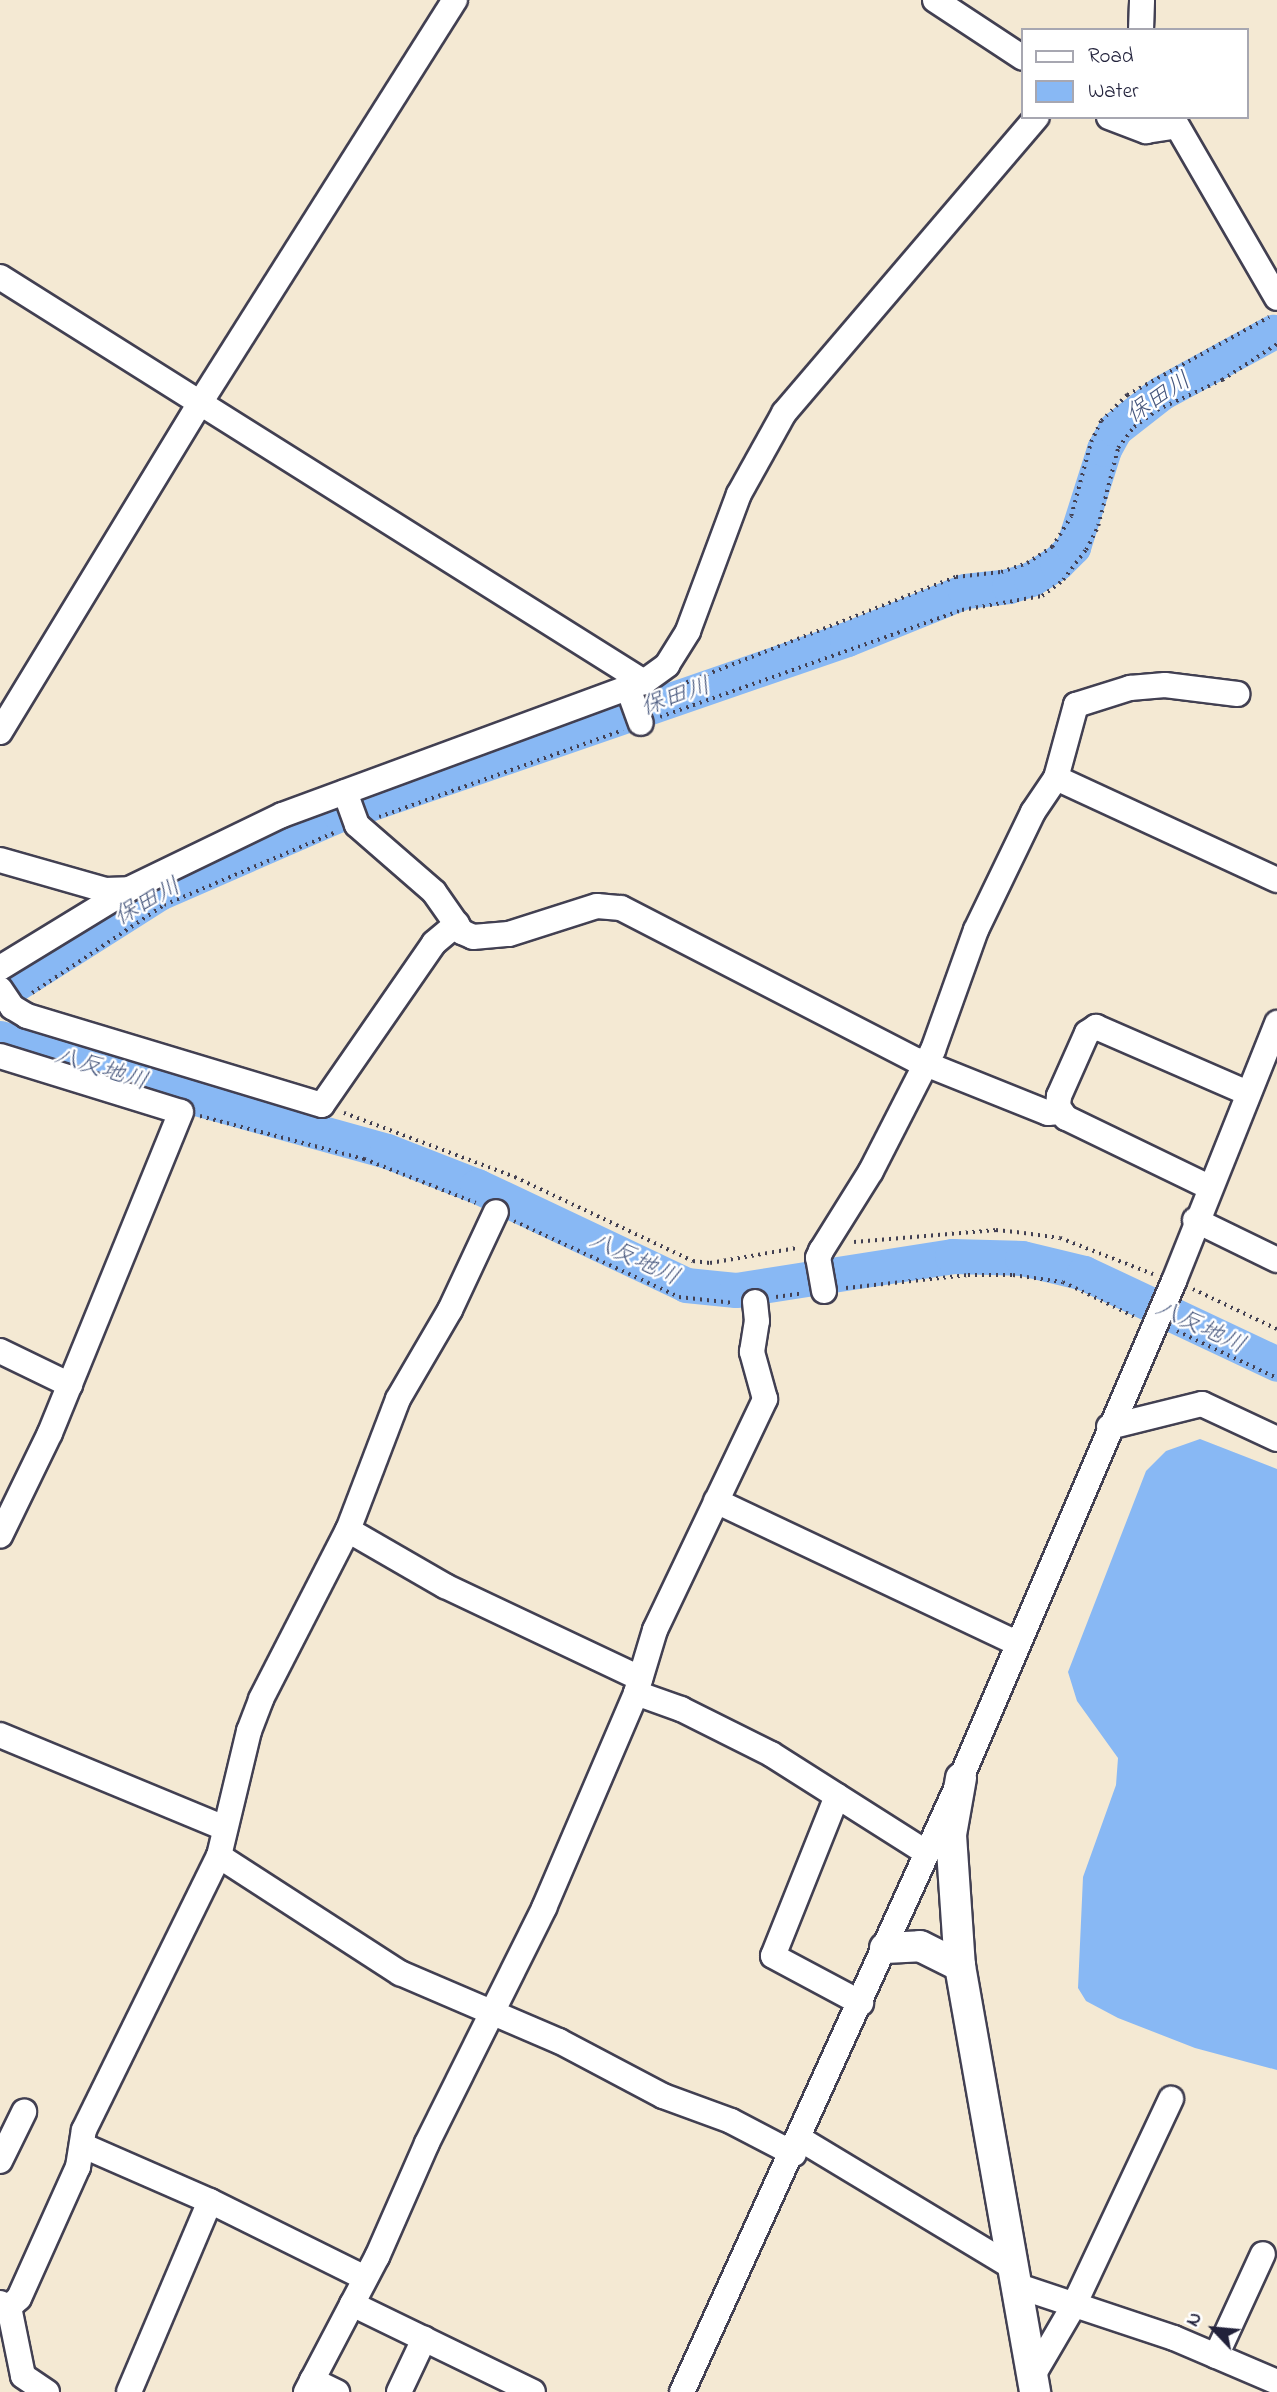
<!DOCTYPE html>
<meta charset="utf-8">
<style>
body{margin:0}
#map{position:relative;width:1277px;height:2392px;overflow:hidden;background:#f4e9d3;font-family:"Indie Flower","Klee One",sans-serif}
div>[style]{position:absolute}
[style*='--x']{left:calc(var(--x)*1px);top:calc(var(--y)*1px);width:calc(var(--w)*1px);rotate:calc(var(--a)*1deg)}
.water>*{inset:0;background:#88b8f4}
.river>*{height:35px;margin:-17.5px;padding:0 17.5px;transform-origin:17.5px;border-radius:17.5px;background:#88b8f4}
.path>*{height:3.5px;margin-top:-1.75px;transform-origin:0;background:repeating-linear-gradient(90deg,#424052 0 2px,transparent 0 7px)}
.roads{filter:drop-shadow(2px 0 #424052) drop-shadow(-2px 0 #424052) drop-shadow(0 2px #424052) drop-shadow(0 -2px #424052)}
.minor>*{height:24px;margin:-12px;padding:0 12px;transform-origin:12px;border-radius:12px;background:#fff}
.tertiary>*{height:30px;margin:-15px;padding:0 15px;transform-origin:15px;border-radius:15px;background:#fff}
span{translate:-50% -50%;white-space:nowrap;text-align:center;line-height:1.15;-webkit-text-stroke:5px #fff;paint-order:stroke}
.water-label{font-size:24px;color:#46567c;font-style:italic}
.legend{position:absolute;left:1021px;top:28px;width:228px;height:91px;box-sizing:border-box;background:#fff;border:2px solid #a7a7b1;margin:0;padding:9px 12px;list-style:none;font-size:21px;color:#22223b}
.legend li{display:flex;align-items:center;gap:14px;height:35px}
.legend b{width:35px;border:2px solid #a7a7b1}
.north{position:absolute;left:1179px;top:2294px;width:70px;height:70px;-webkit-text-stroke:5px #fff;paint-order:stroke;rotate:296deg;font-size:19px;font-weight:700;line-height:28px;text-align:center;color:#22223b}
.north::after{content:'';display:block;margin:auto;width:24px;height:32px;background:#22223b;clip-path:polygon(50% 0,100% 100%,50% 72%,0 100%)}
</style>
<div id="map">
<div class="water">
<div style="clip-path:polygon(1200px 1439px,1277px 1469px,1277px 2070px,1195px 2048px,1118px 2018px,1086px 2001px,1078px 1988px,1083px 1877px,1116px 1785px,1118px 1758px,1077px 1701px,1068px 1672px,1146px 1471px,1166px 1451px)"></div>
</div>
<div class="river">
<div style="--x:0;--y:994;--w:188;--a:-32.4"></div>
<div style="--x:159;--y:893;--w:197;--a:-23.6"></div>
<div style="--x:340;--y:814;--w:536;--a:-19.04"></div>
<div style="--x:847;--y:639;--w:127;--a:-22.1"></div>
<div style="--x:965;--y:591;--w:44;--a:-6.5"></div>
<div style="--x:1009;--y:586;--w:23;--a:-18"></div>
<div style="--x:1031;--y:579;--w:31;--a:-32"></div>
<div style="--x:1057;--y:563;--w:23;--a:-45"></div>
<div style="--x:1073;--y:547;--w:103;--a:-72.4"></div>
<div style="--x:1104;--y:449;--w:23;--a:-61"></div>
<div style="--x:1115;--y:429;--w:58;--a:-38"></div>
<div style="--x:1161;--y:393;--w:128;--a:-28.6"></div>
<div style="--x:0;--y:1038;--w:145;--a:17.7"></div>
<div style="--x:138;--y:1082;--w:258;--a:15.5"></div>
<div style="--x:387;--y:1151;--w:97;--a:21.3"></div>
<div style="--x:477;--y:1186;--w:231;--a:25.3"></div>
<div style="--x:686;--y:1285;--w:50;--a:5.7"></div>
<div style="--x:736;--y:1290;--w:219;--a:-8.9"></div>
<div style="--x:952;--y:1256;--w:70;--a:1.6"></div>
<div style="--x:1022;--y:1258;--w:64;--a:13.6"></div>
<div style="--x:1084;--y:1273;--w:213;--a:25.2"></div>
</div>
<div class="path">
<div style="--x:680;--y:685;--w:296;--a:-21.4"></div>
<div style="--x:956;--y:577;--w:45;--a:-6.3"></div>
<div style="--x:1001;--y:572;--w:28;--a:-19"></div>
<div style="--x:1027;--y:563;--w:30;--a:-33"></div>
<div style="--x:1052;--y:547;--w:36;--a:-58"></div>
<div style="--x:1071;--y:516;--w:77;--a:-74.9"></div>
<div style="--x:1091;--y:442;--w:23;--a:-65"></div>
<div style="--x:1101;--y:421;--w:37;--a:-45"></div>
<div style="--x:1127;--y:395;--w:162;--a:-28.8"></div>
<div style="--x:660;--y:717;--w:320;--a:-19.5"></div>
<div style="--x:962;--y:610;--w:81;--a:-9.9"></div>
<div style="--x:1042;--y:596;--w:26;--a:-37"></div>
<div style="--x:1063;--y:580;--w:38;--a:-53"></div>
<div style="--x:1086;--y:550;--w:27;--a:-63"></div>
<div style="--x:1098;--y:526;--w:81;--a:-75.6"></div>
<div style="--x:1118;--y:448;--w:26;--a:-53"></div>
<div style="--x:1134;--y:427;--w:29;--a:-36"></div>
<div style="--x:1157;--y:410;--w:72;--a:-24.8"></div>
<div style="--x:1222;--y:380;--w:66;--a:-33.2"></div>
<div style="--x:379;--y:817;--w:259;--a:-19.6"></div>
<div style="--x:32;--y:993;--w:159;--a:-33.7"></div>
<div style="--x:164;--y:905;--w:187;--a:-23"></div>
<div style="--x:344;--y:1113;--w:183;--a:20.5"></div>
<div style="--x:515;--y:1177;--w:197;--a:25.3"></div>
<div style="--x:693;--y:1261;--w:17;--a:7"></div>
<div style="--x:710;--y:1263;--w:88;--a:-9.8"></div>
<div style="--x:200;--y:1116;--w:170;--a:14.7"></div>
<div style="--x:364;--y:1159;--w:120;--a:21.4"></div>
<div style="--x:514;--y:1221;--w:182;--a:24.7"></div>
<div style="--x:679;--y:1297;--w:55;--a:6.2"></div>
<div style="--x:854;--y:1242;--w:143;--a:-4.8"></div>
<div style="--x:996;--y:1230;--w:28;--a:6"></div>
<div style="--x:1024;--y:1233;--w:36;--a:8"></div>
<div style="--x:1060;--y:1238;--w:100;--a:21.2"></div>
<div style="--x:846;--y:1288;--w:123;--a:-6.1"></div>
<div style="--x:968;--y:1275;--w:45;--a:0"></div>
<div style="--x:1013;--y:1275;--w:50;--a:8"></div>
<div style="--x:1063;--y:1282;--w:82;--a:25.9"></div>
<div style="--x:1193;--y:1289;--w:93;--a:25.5"></div>
<div style="--x:776;--y:1297;--w:27;--a:-8"></div>
<div style="--x:1177;--y:1331;--w:110;--a:25.2"></div>
</div>
<div class="roads">
<div class="minor">
<div style="--x:935;--y:0;--w:105;--a:33.4"></div>
<div style="--x:1141;--y:30;--w:30;--a:-88"></div>
<div style="--x:1109;--y:117;--w:40;--a:21"></div>
<div style="--x:1146;--y:131;--w:30;--a:-9"></div>
<div style="--x:1172;--y:117;--w:209;--a:59.9"></div>
<div style="--x:0;--y:277;--w:761;--a:32.17"></div>
<div style="--x:644;--y:682;--w:29;--a:-36"></div>
<div style="--x:667;--y:665;--w:40;--a:-58"></div>
<div style="--x:688;--y:631;--w:146;--a:-69.6"></div>
<div style="--x:739;--y:494;--w:93;--a:-60.9"></div>
<div style="--x:784;--y:413;--w:389;--a:-49.5"></div>
<div style="--x:628;--y:688;--w:37;--a:70"></div>
<div style="--x:0;--y:732;--w:385;--a:-58.7"></div>
<div style="--x:200;--y:403;--w:477;--a:-57.7"></div>
<div style="--x:1056;--y:778;--w:243;--a:24.8"></div>
<div style="--x:345;--y:792;--w:35;--a:70"></div>
<div style="--x:357;--y:825;--w:102;--a:41"></div>
<div style="--x:434;--y:892;--w:49;--a:55"></div>
<div style="--x:462;--y:932;--w:12;--a:24"></div>
<div style="--x:473;--y:937;--w:36;--a:-5"></div>
<div style="--x:509;--y:934;--w:92;--a:-17.7"></div>
<div style="--x:597;--y:906;--w:24;--a:5"></div>
<div style="--x:621;--y:908;--w:332;--a:27.3"></div>
<div style="--x:916;--y:1060;--w:142;--a:21.9"></div>
<div style="--x:1048;--y:1113;--w:12;--a:-5"></div>
<div style="--x:0;--y:860;--w:109;--a:15.9"></div>
<div style="--x:105;--y:890;--w:24;--a:-2"></div>
<div style="--x:129;--y:889;--w:170;--a:-25.8"></div>
<div style="--x:282;--y:815;--w:386;--a:-20.2"></div>
<div style="--x:0;--y:968;--w:150;--a:-31.4"></div>
<div style="--x:0;--y:989;--w:22;--a:56"></div>
<div style="--x:12;--y:1007;--w:17;--a:31"></div>
<div style="--x:27;--y:1016;--w:308;--a:16.8"></div>
<div style="--x:322;--y:1105;--w:197;--a:-55.3"></div>
<div style="--x:434;--y:943;--w:30;--a:-40"></div>
<div style="--x:0;--y:1056;--w:189;--a:17.2"></div>
<div style="--x:181;--y:1112;--w:347;--a:112.2"></div>
<div style="--x:50;--y:1433;--w:114;--a:115.9"></div>
<div style="--x:1209;--y:1187;--w:159;--a:-154.2"></div>
<div style="--x:1066;--y:1118;--w:14;--a:-126"></div>
<div style="--x:1058;--y:1107;--w:11;--a:-85"></div>
<div style="--x:1059;--y:1096;--w:69;--a:-66"></div>
<div style="--x:1087;--y:1033;--w:11;--a:-34"></div>
<div style="--x:1096;--y:1027;--w:166;--a:23.5"></div>
<div style="--x:1195;--y:1220;--w:91;--a:26"></div>
<div style="--x:824;--y:1291;--w:34;--a:-100"></div>
<div style="--x:818;--y:1258;--w:8;--a:-67"></div>
<div style="--x:821;--y:1251;--w:94;--a:-58"></div>
<div style="--x:871;--y:1171;--w:136;--a:-62.9"></div>
<div style="--x:933;--y:1050;--w:127;--a:-70.3"></div>
<div style="--x:976;--y:930;--w:131;--a:-64.2"></div>
<div style="--x:1033;--y:812;--w:41;--a:-55.9"></div>
<div style="--x:1056;--y:778;--w:76;--a:-74.7"></div>
<div style="--x:1076;--y:705;--w:57;--a:-17.5"></div>
<div style="--x:1130;--y:688;--w:35;--a:-5"></div>
<div style="--x:1165;--y:685;--w:73;--a:7.1"></div>
<div style="--x:0;--y:1351;--w:78;--a:25.9"></div>
<div style="--x:1109;--y:1427;--w:96;--a:-13.9"></div>
<div style="--x:1202;--y:1404;--w:83;--a:25"></div>
<div style="--x:716;--y:1501;--w:333;--a:25.3"></div>
<div style="--x:348;--y:1530;--w:112;--a:30"></div>
<div style="--x:445;--y:1586;--w:216;--a:25.3"></div>
<div style="--x:636;--y:1693;--w:48;--a:19.6"></div>
<div style="--x:681;--y:1709;--w:101;--a:26.6"></div>
<div style="--x:771;--y:1754;--w:185;--a:32.4"></div>
<div style="--x:0;--y:1735;--w:243;--a:22.5"></div>
<div style="--x:837;--y:1796;--w:172;--a:111.8"></div>
<div style="--x:773;--y:1956;--w:100;--a:28.1"></div>
<div style="--x:219;--y:1856;--w:216;--a:32.9"></div>
<div style="--x:400;--y:1973;--w:173;--a:23.2"></div>
<div style="--x:559;--y:2041;--w:118;--a:27.9"></div>
<div style="--x:663;--y:2096;--w:72;--a:20.2"></div>
<div style="--x:731;--y:2121;--w:71;--a:27.6"></div>
<div style="--x:800;--y:2139;--w:250;--a:31.1"></div>
<div style="--x:84;--y:2146;--w:137;--a:23.6"></div>
<div style="--x:210;--y:2201;--w:173;--a:26.4"></div>
<div style="--x:0;--y:2161;--w:55;--a:-63.9"></div>
<div style="--x:1018;--y:2286;--w:164;--a:18.4"></div>
<div style="--x:1174;--y:2338;--w:112;--a:23.1"></div>
<div style="--x:0;--y:2303;--w:10;--a:24"></div>
<div style="--x:9;--y:2307;--w:70;--a:78.5"></div>
<div style="--x:23;--y:2376;--w:29;--a:34"></div>
<div style="--x:352;--y:2304;--w:201;--a:25.9"></div>
<div style="--x:9;--y:2307;--w:13;--a:-42"></div>
<div style="--x:19;--y:2298;--w:144;--a:-65.8"></div>
<div style="--x:78;--y:2167;--w:37;--a:-81"></div>
<div style="--x:84;--y:2130;--w:305;--a:-63.8"></div>
<div style="--x:219;--y:1856;--w:129;--a:-76.5"></div>
<div style="--x:249;--y:1731;--w:34;--a:-69"></div>
<div style="--x:261;--y:1699;--w:190;--a:-62.8"></div>
<div style="--x:348;--y:1530;--w:140;--a:-69.1"></div>
<div style="--x:398;--y:1399;--w:103;--a:-59.7"></div>
<div style="--x:450;--y:1310;--w:108;--a:-64.9"></div>
<div style="--x:1216;--y:2356;--w:112;--a:-65.3"></div>
<div style="--x:1032;--y:2377;--w:83;--a:-59.7"></div>
<div style="--x:1074;--y:2305;--w:228;--a:-64.8"></div>
<div style="--x:312;--y:2380;--w:28;--a:26"></div>
<div style="--x:129;--y:2392;--w:207;--a:-67"></div>
<div style="--x:306;--y:2392;--w:153;--a:-62.3"></div>
<div style="--x:377;--y:2257;--w:124;--a:-66.3"></div>
<div style="--x:427;--y:2143;--w:263;--a:-63.5"></div>
<div style="--x:544;--y:1908;--w:234;--a:-66.8"></div>
<div style="--x:636;--y:1693;--w:66;--a:-73.2"></div>
<div style="--x:655;--y:1630;--w:256;--a:-64.5"></div>
<div style="--x:765;--y:1399;--w:49;--a:-105.5"></div>
<div style="--x:752;--y:1352;--w:31;--a:-81"></div>
<div style="--x:757;--y:1321;--w:19;--a:-96"></div>
<div style="--x:399;--y:2392;--w:59;--a:-64.7"></div>
<div style="--x:682;--y:2392;--w:674;--a:-65.56"></div>
<div style="--x:961;--y:1778;--w:541;--a:-66.8"></div>
<div style="--x:1174;--y:1281;--w:278;--a:-68.2"></div>
</div>
<div class="tertiary">
<div style="--x:961;--y:1778;--w:58;--a:100"></div>
<div style="--x:951;--y:1835;--w:131;--a:86.1"></div>
<div style="--x:960;--y:1966;--w:433;--a:80"></div>
<div style="--x:885;--y:1948;--w:35;--a:-3"></div>
<div style="--x:920;--y:1946;--w:45;--a:26.6"></div>
</div>
</div>
<div class="water-label">
<span style="left:1159px;top:399px;rotate:-33deg">保田川</span>
<span style="left:676px;top:698px;rotate:-19deg">保田川</span>
<span style="left:148px;top:903px;rotate:-29deg">保田川</span>
<span style="left:101px;top:1070px;rotate:17deg">八反地川</span>
<span style="left:634px;top:1260px;rotate:25deg">八反地川</span>
<span style="left:1200px;top:1328px;rotate:25deg">八反地川</span>
</div>
<ul class="legend">
<li><b style="height:9px;background:#fff"></b>Road</li>
<li><b style="height:19px;background:#88b8f4"></b>Water</li>
</ul>
<div class="north">N</div>
</div>
